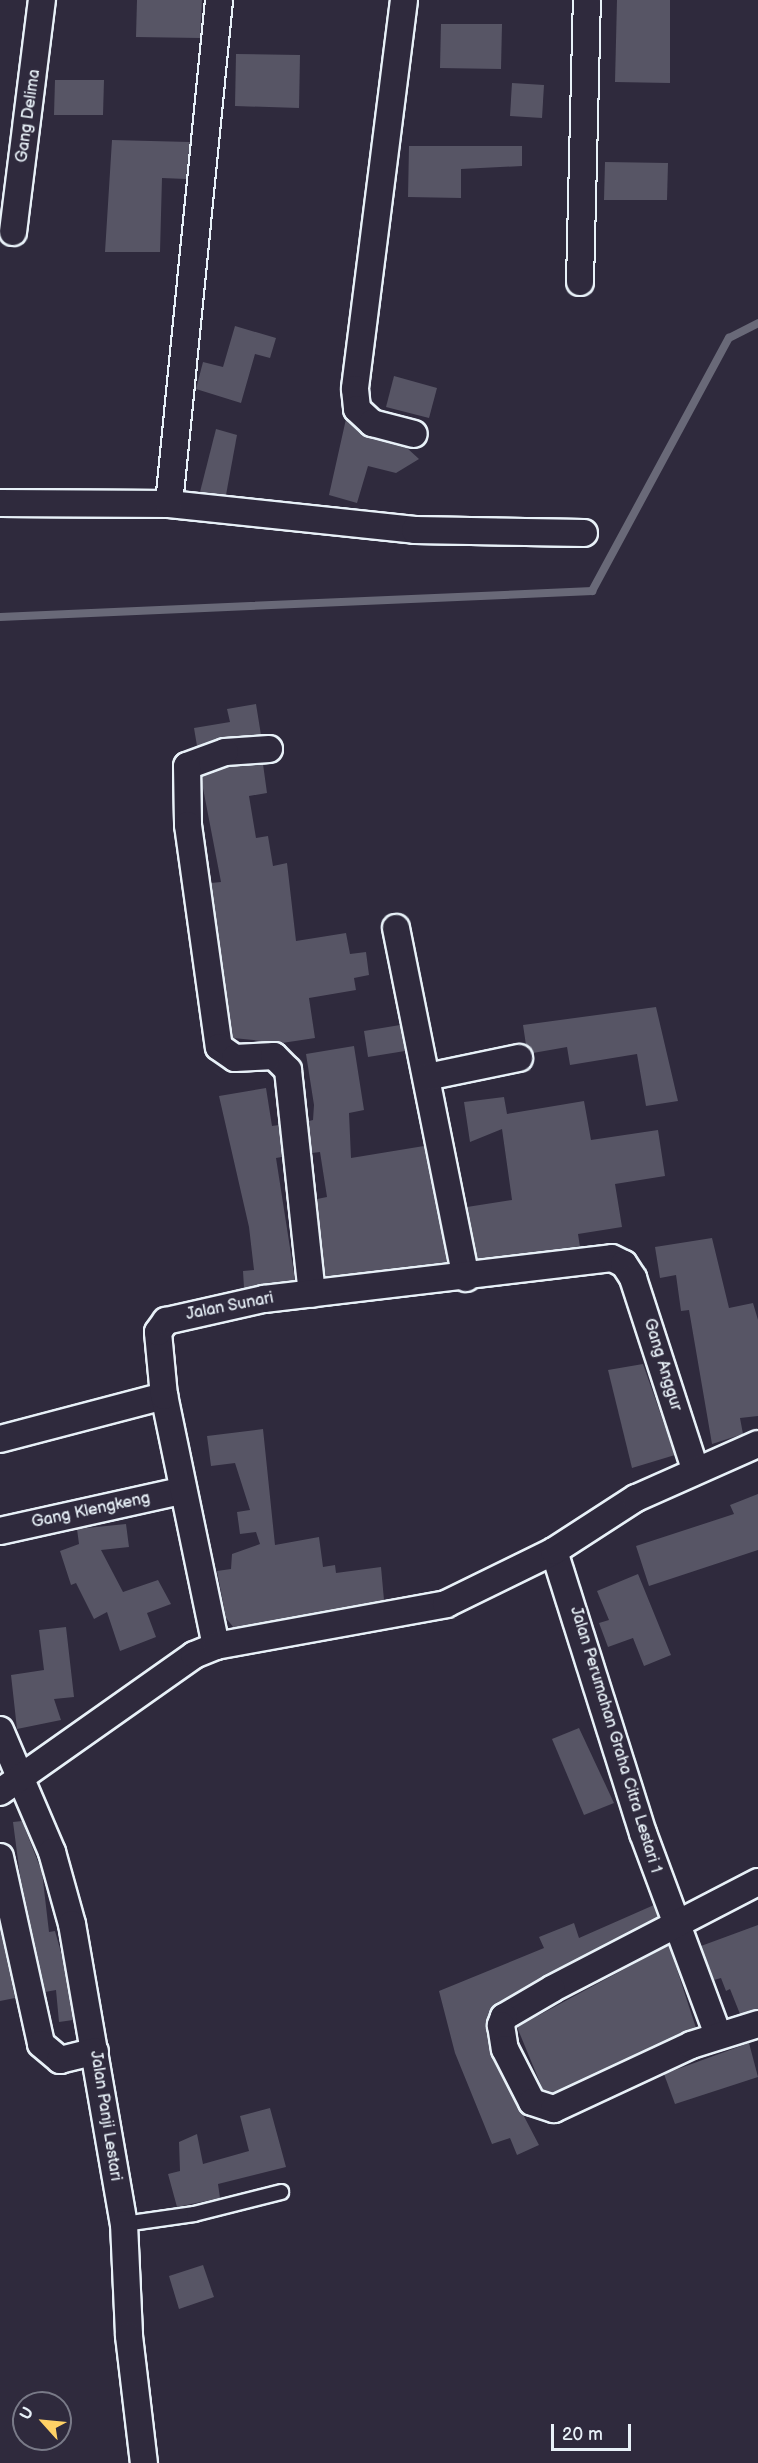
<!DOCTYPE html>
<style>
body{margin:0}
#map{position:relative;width:758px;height:2463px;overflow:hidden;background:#2f2a3d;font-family:"Balsamiq Sans",sans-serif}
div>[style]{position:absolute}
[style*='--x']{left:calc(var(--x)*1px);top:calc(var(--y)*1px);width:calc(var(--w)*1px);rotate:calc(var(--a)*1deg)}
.stream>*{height:8px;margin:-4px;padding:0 4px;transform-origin:4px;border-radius:4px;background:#696978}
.building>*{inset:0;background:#575565}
.roads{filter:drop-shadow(2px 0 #e8f1f8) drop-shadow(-2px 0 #e8f1f8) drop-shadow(0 2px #e8f1f8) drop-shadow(0 -2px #e8f1f8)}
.lane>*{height:14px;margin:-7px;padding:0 7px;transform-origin:7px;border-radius:7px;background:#2f2a3d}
.street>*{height:26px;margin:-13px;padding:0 13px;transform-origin:13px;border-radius:13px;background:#2f2a3d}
span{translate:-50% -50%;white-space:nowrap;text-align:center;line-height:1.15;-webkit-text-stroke:4.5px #2f2a3d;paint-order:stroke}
.street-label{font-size:16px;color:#e8f1f8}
.north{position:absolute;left:12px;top:2391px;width:60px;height:60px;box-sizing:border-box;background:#2f2a3d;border:2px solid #797a88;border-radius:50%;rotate:297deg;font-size:16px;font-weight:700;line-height:24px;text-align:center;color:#e8f1f8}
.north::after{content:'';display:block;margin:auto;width:21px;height:27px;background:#ffd166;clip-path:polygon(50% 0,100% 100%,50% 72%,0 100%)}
.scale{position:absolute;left:551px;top:2424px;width:80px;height:27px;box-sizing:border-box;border:3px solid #e8f1f8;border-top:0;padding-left:8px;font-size:18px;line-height:21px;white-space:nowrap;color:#e8f1f8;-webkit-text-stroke:4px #2f2a3d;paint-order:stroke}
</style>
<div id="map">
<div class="stream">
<div style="--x:0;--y:617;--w:593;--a:-2.51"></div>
<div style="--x:592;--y:591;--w:288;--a:-61.6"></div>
<div style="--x:729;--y:338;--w:33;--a:-27"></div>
</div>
<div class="building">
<div style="clip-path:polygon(137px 0,202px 0,200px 38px,136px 37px)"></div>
<div style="clip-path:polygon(617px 0,670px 0,670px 83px,615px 82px)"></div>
<div style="clip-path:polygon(441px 24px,502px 24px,501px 69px,440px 68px)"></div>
<div style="clip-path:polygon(236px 54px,300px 55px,299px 108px,235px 106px)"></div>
<div style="clip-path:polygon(55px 80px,104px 80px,103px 115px,54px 115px)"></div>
<div style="clip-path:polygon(512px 83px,544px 85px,542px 118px,510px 116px)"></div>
<div style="clip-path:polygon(112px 140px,190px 142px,186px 179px,162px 178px,160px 252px,105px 252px)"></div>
<div style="clip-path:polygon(409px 146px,522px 146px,522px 166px,461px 169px,461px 198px,408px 197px)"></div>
<div style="clip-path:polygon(605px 162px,668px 163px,667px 200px,604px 200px)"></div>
<div style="clip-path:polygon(235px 326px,276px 338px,270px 358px,255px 354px,241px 403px,196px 389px,203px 362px,223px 367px)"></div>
<div style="clip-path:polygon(394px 376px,437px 388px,429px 418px,386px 407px)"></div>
<div style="clip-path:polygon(346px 419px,368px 437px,407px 448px,419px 459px,396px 473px,368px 466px,357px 503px,329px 495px)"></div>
<div style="clip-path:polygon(216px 429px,237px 435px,226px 495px,200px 492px)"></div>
<div style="clip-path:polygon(256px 704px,261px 735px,224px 737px,197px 746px,194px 728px,230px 722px,227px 709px)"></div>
<div style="clip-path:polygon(263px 764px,267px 793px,249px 796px,256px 838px,268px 836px,273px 866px,287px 863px,296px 941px,346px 933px,350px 954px,366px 952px,369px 975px,354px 978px,356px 990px,309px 998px,315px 1038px,282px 1043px,233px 1038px,211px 883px,221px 882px,202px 783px,202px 776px,228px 767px)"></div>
<div style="clip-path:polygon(656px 1007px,678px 1101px,646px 1106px,637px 1054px,570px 1065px,567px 1047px,533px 1053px,526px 1045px,523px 1025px)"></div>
<div style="clip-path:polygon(400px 1025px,405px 1051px,368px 1057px,364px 1031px)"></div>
<div style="clip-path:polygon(354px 1046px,364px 1110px,349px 1113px,351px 1158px,424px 1146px,448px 1262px,325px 1277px,317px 1199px,327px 1197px,320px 1152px,312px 1153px,309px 1121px,313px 1120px,314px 1105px,306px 1054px)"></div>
<div style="clip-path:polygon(266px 1088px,272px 1126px,279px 1125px,282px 1157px,276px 1158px,295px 1280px,244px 1288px,243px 1271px,254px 1270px,249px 1227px,219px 1096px)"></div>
<div style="clip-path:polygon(504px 1097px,507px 1114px,584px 1101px,591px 1140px,658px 1130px,665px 1176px,615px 1184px,622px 1227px,578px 1234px,580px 1247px,477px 1259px,467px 1207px,512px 1200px,502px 1129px,470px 1142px,464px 1102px)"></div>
<div style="clip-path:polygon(712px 1238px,729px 1308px,753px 1303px,758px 1320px,758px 1416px,740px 1418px,743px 1434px,712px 1444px,689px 1310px,681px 1311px,676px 1275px,660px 1278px,655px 1247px)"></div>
<div style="clip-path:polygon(643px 1364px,675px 1455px,632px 1468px,608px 1370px)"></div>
<div style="clip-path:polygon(263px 1429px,275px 1545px,319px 1537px,323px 1567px,335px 1565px,336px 1573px,381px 1567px,384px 1600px,234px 1628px,226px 1618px,217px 1571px,231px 1569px,232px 1554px,260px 1544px,256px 1532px,240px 1534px,237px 1512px,250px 1510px,235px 1463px,211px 1466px,207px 1436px)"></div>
<div style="clip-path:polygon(758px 1494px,758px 1550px,649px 1586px,636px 1546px,734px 1514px,730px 1505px)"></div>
<div style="clip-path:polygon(126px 1524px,129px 1547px,101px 1550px,123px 1592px,158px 1580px,171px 1604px,147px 1613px,156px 1637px,120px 1651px,107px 1612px,94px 1619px,76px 1583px,71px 1585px,60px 1551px,79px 1544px,77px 1529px)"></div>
<div style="clip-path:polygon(638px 1574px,671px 1655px,644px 1666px,633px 1638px,608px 1647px,599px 1623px,609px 1620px,597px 1591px)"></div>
<div style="clip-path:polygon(66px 1627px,74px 1697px,54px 1699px,61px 1720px,17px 1729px,11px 1675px,44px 1670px,39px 1630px)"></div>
<div style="clip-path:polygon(579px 1728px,614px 1803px,584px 1815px,552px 1739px)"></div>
<div style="clip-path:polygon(22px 1821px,42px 1872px,49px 1932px,55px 1931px,64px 1963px,73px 2020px,59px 2022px,56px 1990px,45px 1992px,20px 1876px,13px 1822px)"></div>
<div style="clip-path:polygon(654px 1905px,658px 1917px,490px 2011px,486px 2027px,492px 2055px,539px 2145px,517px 2155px,510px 2138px,492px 2144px,455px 2053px,439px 1991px,544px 1948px,539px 1937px,574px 1923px,579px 1938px)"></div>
<div style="clip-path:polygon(758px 1925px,758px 2009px,740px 2014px,730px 1989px,726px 1991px,721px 1978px,714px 1980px,701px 1946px)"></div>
<div style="clip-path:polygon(0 1927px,15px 1998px,0 2001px)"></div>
<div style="clip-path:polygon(669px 1945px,696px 2028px,553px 2093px,543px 2090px,517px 2027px)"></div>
<div style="clip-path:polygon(749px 2043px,758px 2077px,675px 2104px,664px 2074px)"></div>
<div style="clip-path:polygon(270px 2108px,286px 2167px,218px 2184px,220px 2198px,177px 2207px,168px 2174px,180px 2171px,179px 2142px,197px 2134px,203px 2164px,249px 2151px,240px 2116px)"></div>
<div style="clip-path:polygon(203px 2265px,214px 2297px,179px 2309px,169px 2276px)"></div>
</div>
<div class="roads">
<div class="lane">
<div style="--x:124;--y:2224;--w:71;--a:-8.1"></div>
<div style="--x:194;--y:2214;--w:90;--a:-14.2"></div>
</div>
<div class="street">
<div style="--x:404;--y:0;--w:392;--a:97.2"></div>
<div style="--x:355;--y:389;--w:20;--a:84"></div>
<div style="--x:357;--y:409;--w:21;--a:43"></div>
<div style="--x:372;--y:423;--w:43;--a:14.7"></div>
<div style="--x:13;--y:232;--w:234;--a:-82.9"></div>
<div style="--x:580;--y:282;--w:282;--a:-88.6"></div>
<div style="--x:0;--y:503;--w:169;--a:0.3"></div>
<div style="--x:169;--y:504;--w:247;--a:6"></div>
<div style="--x:415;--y:530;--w:169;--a:1"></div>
<div style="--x:169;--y:504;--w:506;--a:-84.33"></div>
<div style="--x:269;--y:749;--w:44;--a:176.1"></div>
<div style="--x:225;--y:752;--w:40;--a:159.8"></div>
<div style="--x:187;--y:766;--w:59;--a:89"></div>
<div style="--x:188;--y:825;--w:224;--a:82.1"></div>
<div style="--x:219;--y:1047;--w:19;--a:35"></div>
<div style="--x:235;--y:1058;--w:39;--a:-3"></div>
<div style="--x:274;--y:1056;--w:20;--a:45"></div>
<div style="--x:288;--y:1070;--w:225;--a:83.9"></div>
<div style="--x:396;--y:928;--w:357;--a:78.7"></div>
<div style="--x:427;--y:1077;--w:94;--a:-11.7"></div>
<div style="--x:0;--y:1439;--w:170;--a:-14.7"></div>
<div style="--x:0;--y:1531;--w:185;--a:-12.5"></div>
<div style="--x:554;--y:1551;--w:296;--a:72.5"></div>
<div style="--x:643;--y:1833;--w:215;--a:69.6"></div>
<div style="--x:216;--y:1646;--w:255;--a:-101.7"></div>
<div style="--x:164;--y:1396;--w:64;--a:-95.4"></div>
<div style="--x:158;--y:1332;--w:14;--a:-54"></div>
<div style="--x:166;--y:1321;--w:100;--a:-12.7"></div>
<div style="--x:264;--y:1299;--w:350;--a:-6.7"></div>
<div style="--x:612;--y:1258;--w:13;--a:27"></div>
<div style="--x:624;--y:1264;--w:17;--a:57"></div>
<div style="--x:633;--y:1278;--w:201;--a:72"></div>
<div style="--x:0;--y:1730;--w:133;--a:66.9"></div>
<div style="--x:52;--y:1852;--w:75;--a:74.5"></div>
<div style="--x:72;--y:1924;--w:304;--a:80.2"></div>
<div style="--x:124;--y:2224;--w:112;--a:87.4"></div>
<div style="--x:129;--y:2336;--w:128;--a:83.3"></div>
<div style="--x:0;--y:1792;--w:237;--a:-35.2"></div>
<div style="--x:194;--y:1655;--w:24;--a:-22"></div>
<div style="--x:216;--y:1646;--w:234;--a:-10.3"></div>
<div style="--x:446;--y:1604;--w:120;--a:-26.1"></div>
<div style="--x:554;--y:1551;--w:98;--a:-32.9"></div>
<div style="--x:636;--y:1498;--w:133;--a:-23.9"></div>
<div style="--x:0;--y:1857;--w:191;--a:77.6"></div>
<div style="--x:41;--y:2044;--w:25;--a:40"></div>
<div style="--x:60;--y:2060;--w:36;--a:-14"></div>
<div style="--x:758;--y:1882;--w:232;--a:152.6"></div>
<div style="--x:552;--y:1989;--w:56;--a:149.7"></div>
<div style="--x:504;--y:2017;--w:9;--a:111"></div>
<div style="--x:501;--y:2025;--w:24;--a:81"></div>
<div style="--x:505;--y:2049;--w:59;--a:63"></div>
<div style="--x:532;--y:2102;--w:23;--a:18"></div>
<div style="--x:554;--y:2109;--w:151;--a:-25"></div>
<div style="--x:691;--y:2045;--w:70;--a:-17.4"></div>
</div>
</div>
<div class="street-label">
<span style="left:29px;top:116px;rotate:-82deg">Gang Delima</span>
<span style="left:230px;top:1307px;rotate:-11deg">Jalan Sunari</span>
<span style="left:662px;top:1365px;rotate:73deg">Gang Anggur</span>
<span style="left:91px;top:1511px;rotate:-12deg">Gang Klengkeng</span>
<span style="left:615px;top:1740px;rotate:73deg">Jalan Perumahan Graha Citra Lestari 1</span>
<span style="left:105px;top:2116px;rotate:81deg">Jalan Panji Lestari</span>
</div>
<div class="north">U</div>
<div class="scale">20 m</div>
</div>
